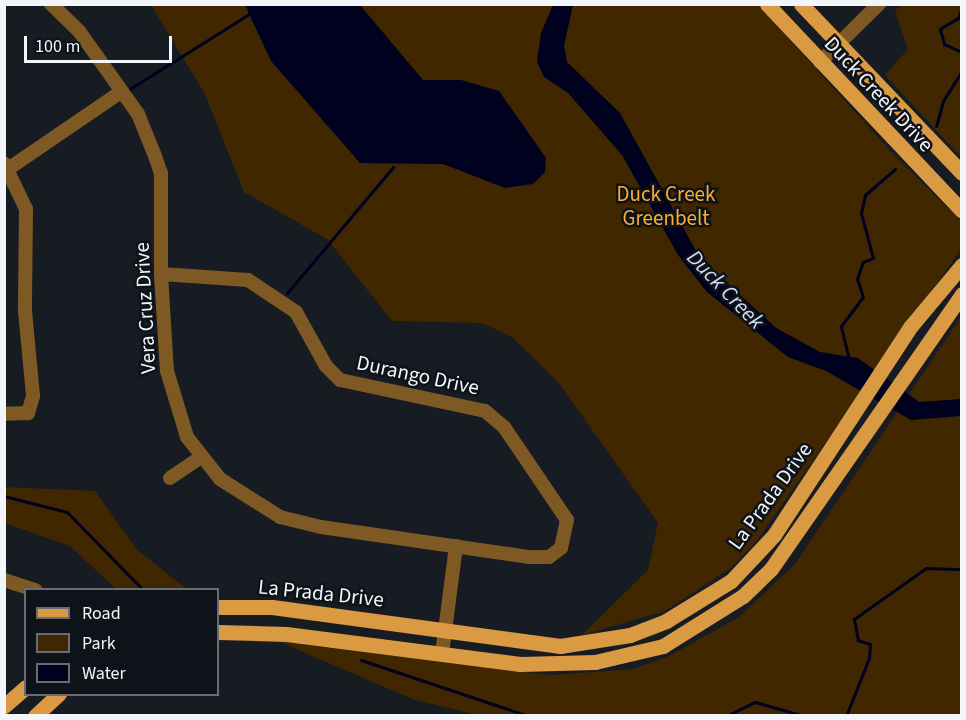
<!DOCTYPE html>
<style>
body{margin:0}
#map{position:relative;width:966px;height:720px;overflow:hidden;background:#171b22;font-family:"Source Sans 3",sans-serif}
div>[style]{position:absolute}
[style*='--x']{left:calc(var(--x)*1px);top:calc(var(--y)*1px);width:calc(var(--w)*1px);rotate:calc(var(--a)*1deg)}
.green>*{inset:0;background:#412700}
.water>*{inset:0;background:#00001f}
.stream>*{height:3px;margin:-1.5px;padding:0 1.5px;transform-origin:1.5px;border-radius:1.5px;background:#00001f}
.minor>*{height:14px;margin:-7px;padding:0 7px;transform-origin:7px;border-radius:7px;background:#7e5924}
.major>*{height:15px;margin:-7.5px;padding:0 7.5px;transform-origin:7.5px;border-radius:7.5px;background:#d99a41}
span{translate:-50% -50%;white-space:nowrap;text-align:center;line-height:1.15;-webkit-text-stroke:5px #0e1219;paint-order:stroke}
.street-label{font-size:21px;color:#f2f5fa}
.park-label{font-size:21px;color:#fdad31}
.water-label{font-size:22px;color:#d0dcf1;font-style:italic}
.frame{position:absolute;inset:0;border:6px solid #f2f5fa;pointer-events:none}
.legend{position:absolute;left:24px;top:588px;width:195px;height:108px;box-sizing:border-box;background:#0e1219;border:2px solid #696d73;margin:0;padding:8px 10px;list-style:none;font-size:18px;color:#f2f5fa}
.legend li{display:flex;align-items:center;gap:12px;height:30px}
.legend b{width:30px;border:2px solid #696d73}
.scale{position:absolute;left:24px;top:36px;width:148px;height:27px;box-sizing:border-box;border:3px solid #f2f5fa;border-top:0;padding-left:8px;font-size:18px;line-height:21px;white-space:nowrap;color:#f2f5fa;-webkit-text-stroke:4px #0e1219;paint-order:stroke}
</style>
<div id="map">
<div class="green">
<div style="clip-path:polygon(151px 5px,758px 5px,896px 157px,961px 221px,961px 249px,758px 539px,732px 567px,665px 611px,582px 635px,648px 570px,658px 523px,559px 383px,512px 337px,482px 323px,392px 321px,327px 239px,244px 192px,205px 94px)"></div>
<div style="clip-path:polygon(900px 5px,961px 5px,961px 157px,885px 75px,908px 49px,895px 12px)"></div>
<div style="clip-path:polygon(961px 317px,961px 715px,479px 715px,415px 700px,280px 642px,552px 675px,633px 669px,669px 656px,739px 617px,795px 564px)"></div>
<div style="clip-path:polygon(5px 487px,95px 491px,137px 550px,187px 589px,116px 589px,70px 546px,5px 523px)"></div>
</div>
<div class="water">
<div style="clip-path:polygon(245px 5px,360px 5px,423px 80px,461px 80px,499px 91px,546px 158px,545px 172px,533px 184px,505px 188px,443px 164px,360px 163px,271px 61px)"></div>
<div style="clip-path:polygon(553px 5px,573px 5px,564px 46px,567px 62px,620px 113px,700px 258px,776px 328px,820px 352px,858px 358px,919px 402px,961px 399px,961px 416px,911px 420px,826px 371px,788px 357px,707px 292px,678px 255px,622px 155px,568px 93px,544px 77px,537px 62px,541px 33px)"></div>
</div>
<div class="stream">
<div style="--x:962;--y:7;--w:12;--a:110"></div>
<div style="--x:958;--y:18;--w:21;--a:149"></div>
<div style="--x:940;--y:29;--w:16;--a:75"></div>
<div style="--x:944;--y:44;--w:20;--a:24"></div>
<div style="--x:128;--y:90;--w:143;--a:-32.1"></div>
<div style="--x:936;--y:126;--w:26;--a:-74"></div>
<div style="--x:943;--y:101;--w:36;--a:-58"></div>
<div style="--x:287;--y:293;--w:165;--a:-49.9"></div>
<div style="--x:849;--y:359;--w:34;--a:-104"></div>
<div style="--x:841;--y:326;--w:36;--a:-53"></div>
<div style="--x:863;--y:297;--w:19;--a:-108"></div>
<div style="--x:857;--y:279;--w:18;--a:-71"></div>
<div style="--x:863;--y:262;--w:11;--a:-22"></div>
<div style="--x:873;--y:258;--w:47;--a:-104.9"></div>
<div style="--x:861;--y:213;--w:18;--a:-77"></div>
<div style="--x:865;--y:195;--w:40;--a:-41"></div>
<div style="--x:4;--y:496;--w:65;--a:14.3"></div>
<div style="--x:67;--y:512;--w:109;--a:45.7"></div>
<div style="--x:361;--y:660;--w:176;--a:18.5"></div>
<div style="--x:726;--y:716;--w:32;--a:-26"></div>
<div style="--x:755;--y:702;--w:51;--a:15.9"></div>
<div style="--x:846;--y:716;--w:62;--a:-68.4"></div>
<div style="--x:869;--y:658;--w:14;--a:-86"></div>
<div style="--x:870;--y:644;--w:13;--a:-162"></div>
<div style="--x:858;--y:640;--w:21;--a:-101"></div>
<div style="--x:854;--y:619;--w:88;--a:-35.3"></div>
<div style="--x:926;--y:568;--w:36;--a:2"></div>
</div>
<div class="minor">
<div style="--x:51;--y:4;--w:39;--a:44"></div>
<div style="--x:79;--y:31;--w:102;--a:54.6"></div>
<div style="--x:138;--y:114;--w:45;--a:68"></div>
<div style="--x:155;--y:156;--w:18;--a:71"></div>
<div style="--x:161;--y:173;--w:101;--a:90"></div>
<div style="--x:161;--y:274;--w:97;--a:86.5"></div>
<div style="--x:167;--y:371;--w:69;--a:73.1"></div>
<div style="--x:187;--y:437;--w:53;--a:51.8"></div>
<div style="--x:220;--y:479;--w:71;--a:32.3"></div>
<div style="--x:280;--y:517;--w:42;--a:13.7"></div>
<div style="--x:321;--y:527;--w:209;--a:8.2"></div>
<div style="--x:528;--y:557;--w:21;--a:0"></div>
<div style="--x:549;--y:557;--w:15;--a:-37"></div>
<div style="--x:561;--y:548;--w:29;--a:-78"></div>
<div style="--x:567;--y:520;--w:112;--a:-124.1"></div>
<div style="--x:504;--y:427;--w:25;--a:-140"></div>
<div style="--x:485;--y:411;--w:148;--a:-167.9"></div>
<div style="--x:340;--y:380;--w:20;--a:-135"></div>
<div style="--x:326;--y:366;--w:62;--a:-119.1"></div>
<div style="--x:296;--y:312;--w:58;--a:-146.3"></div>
<div style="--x:248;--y:280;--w:87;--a:-176.1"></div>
<div style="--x:820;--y:62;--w:83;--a:-44.5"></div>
<div style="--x:4;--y:163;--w:51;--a:64.4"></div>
<div style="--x:26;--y:209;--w:102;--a:90.6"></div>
<div style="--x:25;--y:311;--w:85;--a:84.6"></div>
<div style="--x:33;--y:396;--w:18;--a:106"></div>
<div style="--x:28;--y:413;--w:24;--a:178"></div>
<div style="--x:8;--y:169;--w:137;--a:-34.3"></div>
<div style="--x:170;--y:478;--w:37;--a:-34"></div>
<div style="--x:4;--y:580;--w:33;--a:18"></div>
<div style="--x:442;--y:654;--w:109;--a:-82.6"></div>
</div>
<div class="major">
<div style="--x:767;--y:4;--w:284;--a:46.7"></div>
<div style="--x:801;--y:4;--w:233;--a:46.4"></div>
<div style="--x:218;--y:607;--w:54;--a:0"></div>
<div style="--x:272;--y:607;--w:291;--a:7.7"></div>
<div style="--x:560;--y:646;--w:71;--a:-8.9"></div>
<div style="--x:630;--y:635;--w:39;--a:-21"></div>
<div style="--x:666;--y:621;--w:76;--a:-31.6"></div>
<div style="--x:731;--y:581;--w:63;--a:-46.9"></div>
<div style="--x:774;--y:535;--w:250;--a:-56.8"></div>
<div style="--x:911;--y:326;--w:80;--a:-50.1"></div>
<div style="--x:218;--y:632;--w:68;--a:1.7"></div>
<div style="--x:286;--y:634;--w:236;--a:7.3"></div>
<div style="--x:520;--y:664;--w:75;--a:-1.5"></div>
<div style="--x:595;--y:662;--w:70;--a:-13.2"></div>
<div style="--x:663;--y:646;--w:94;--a:-32"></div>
<div style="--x:743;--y:596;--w:39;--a:-44"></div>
<div style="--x:771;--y:569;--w:335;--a:-55.2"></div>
<div style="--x:4;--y:706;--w:29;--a:-41"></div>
<div style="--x:35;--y:716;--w:33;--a:-43"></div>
</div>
<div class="street-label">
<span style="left:879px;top:94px;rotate:47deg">Duck Creek Drive</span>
<span style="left:145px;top:308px;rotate:-93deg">Vera Cruz Drive</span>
<span style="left:418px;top:375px;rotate:12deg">Durango Drive</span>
<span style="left:770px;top:496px;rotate:-54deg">La Prada Drive</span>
<span style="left:321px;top:593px;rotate:6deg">La Prada Drive</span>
</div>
<div class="park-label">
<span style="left:666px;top:206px">Duck Creek<br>Greenbelt</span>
</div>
<div class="water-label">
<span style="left:725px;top:290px;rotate:46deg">Duck Creek</span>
</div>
<div class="frame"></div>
<ul class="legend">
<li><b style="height:8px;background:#d99a41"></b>Road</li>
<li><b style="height:16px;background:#412700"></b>Park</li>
<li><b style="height:16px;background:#00001f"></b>Water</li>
</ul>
<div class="scale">100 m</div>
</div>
